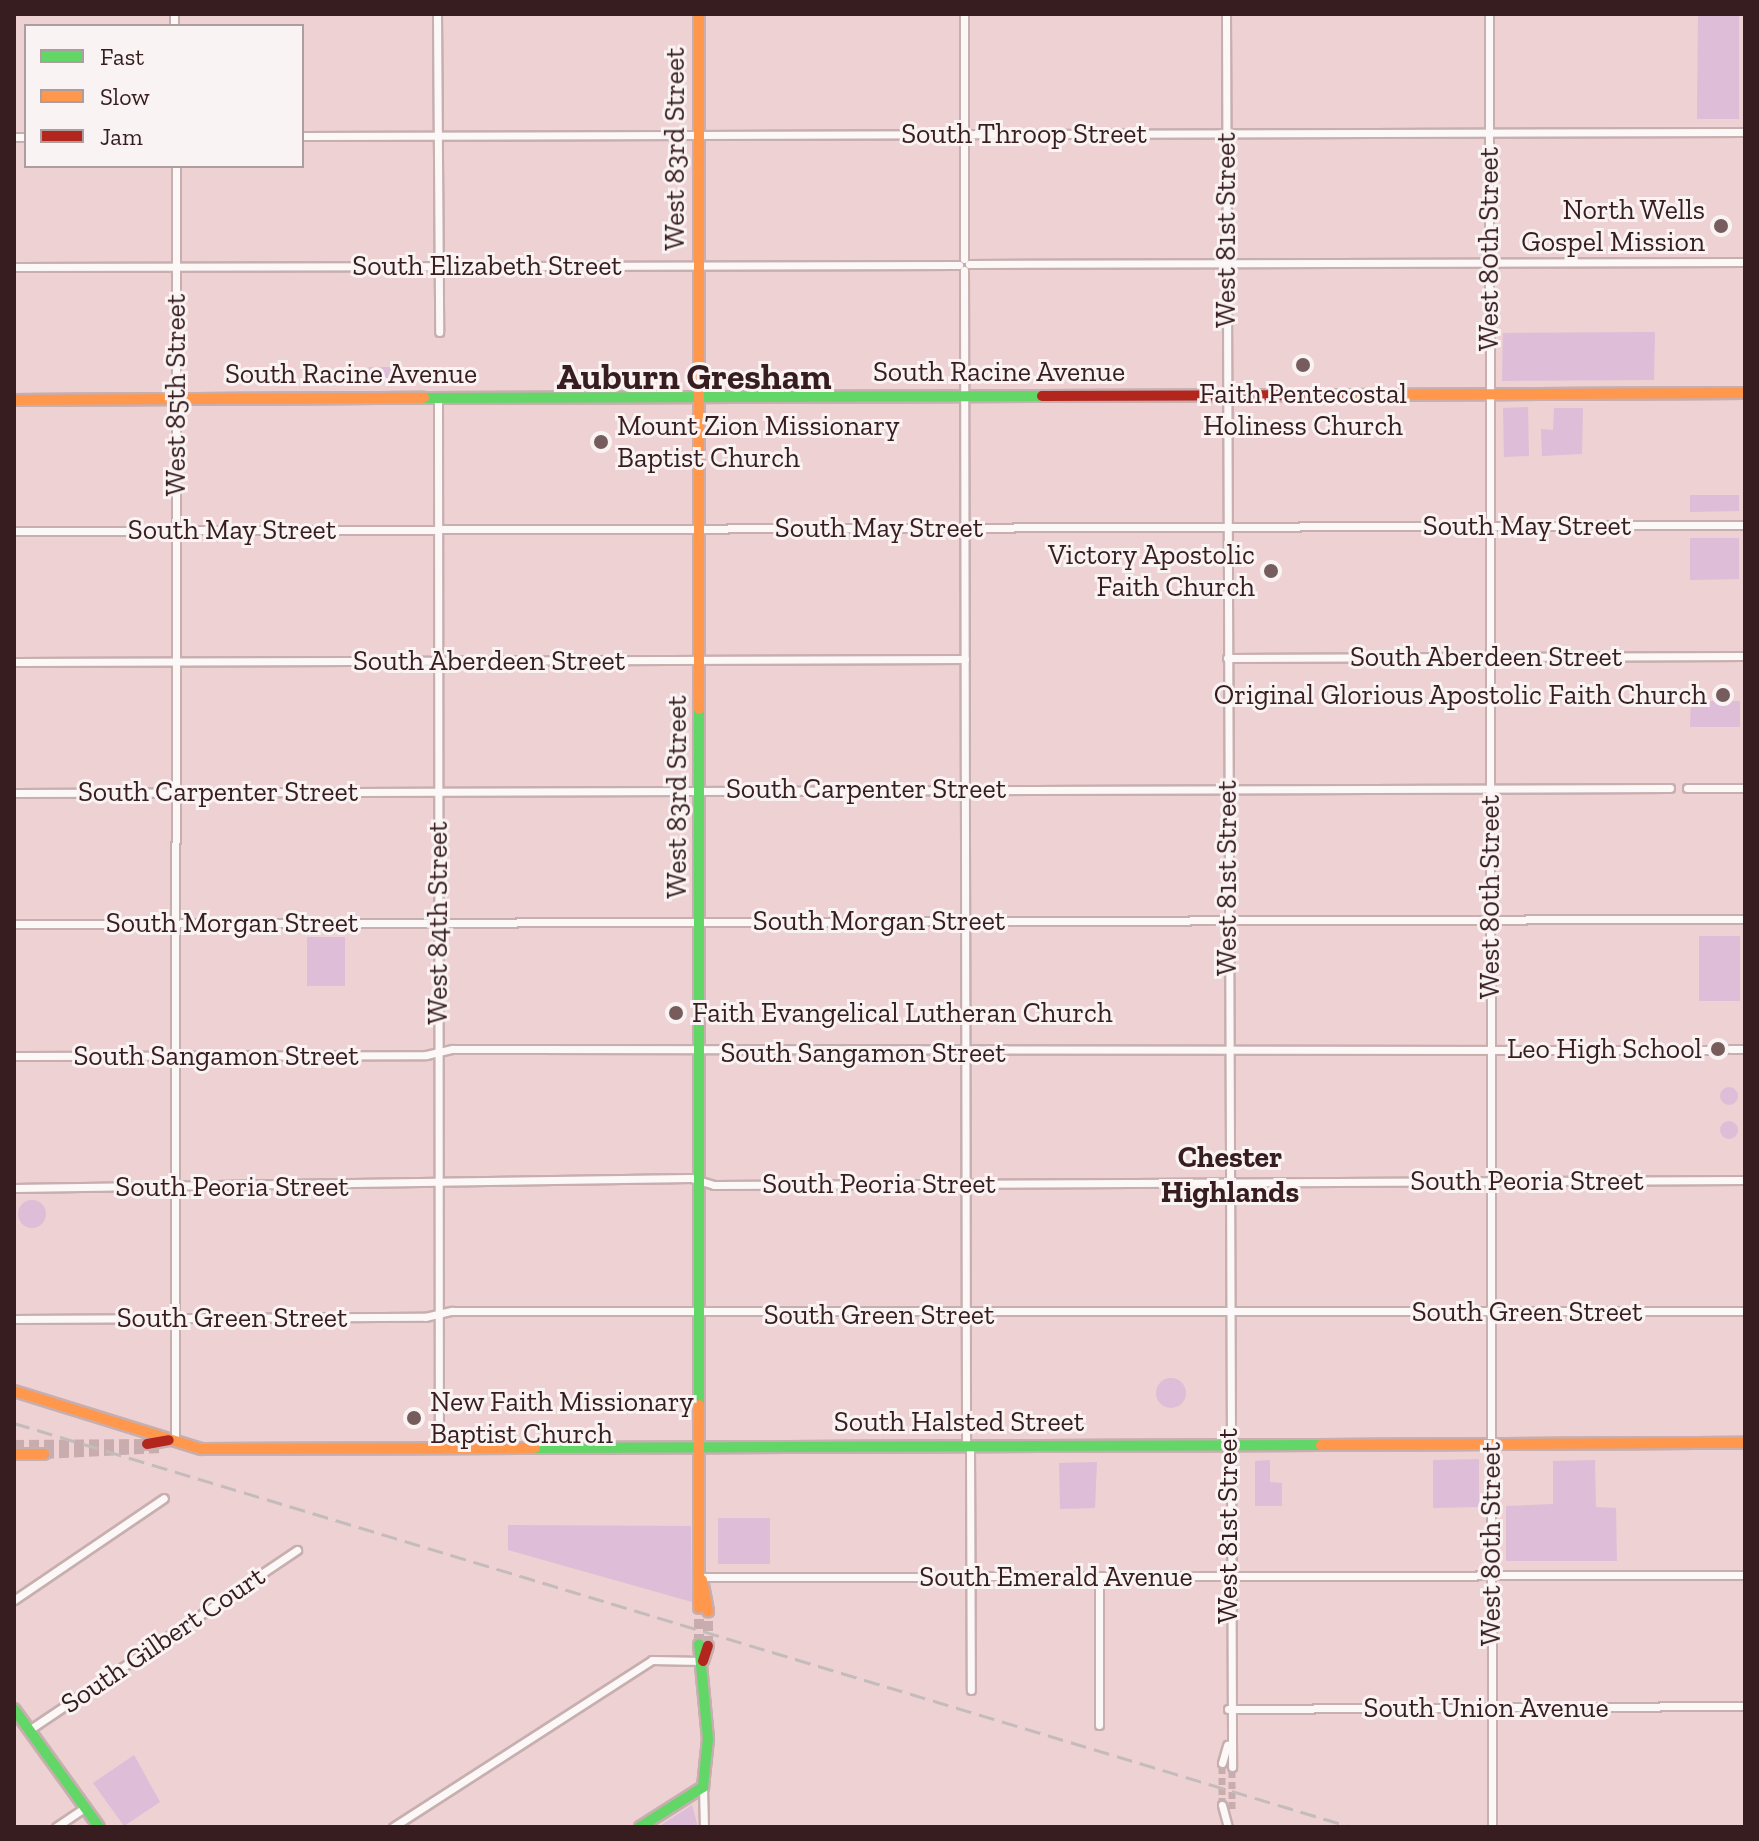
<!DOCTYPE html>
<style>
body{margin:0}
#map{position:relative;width:1759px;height:1841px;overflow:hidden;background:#eed1d2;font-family:"Zilla Slab",serif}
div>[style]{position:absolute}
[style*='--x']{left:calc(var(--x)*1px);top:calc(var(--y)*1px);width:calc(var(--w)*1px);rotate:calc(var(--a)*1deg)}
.green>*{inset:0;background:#ddbdd8}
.round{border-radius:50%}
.street-tunnel>*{height:7px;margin-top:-3.5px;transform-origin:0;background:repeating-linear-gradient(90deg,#c9adae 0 7px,transparent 0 10.5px)}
.secondary-tunnel>*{height:10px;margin-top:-5px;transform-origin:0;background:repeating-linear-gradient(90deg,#c9adae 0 10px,transparent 0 15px)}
.roads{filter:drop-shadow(2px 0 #c7aeaf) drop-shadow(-2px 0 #c7aeaf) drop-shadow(0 2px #c7aeaf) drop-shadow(0 -2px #c7aeaf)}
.street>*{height:7px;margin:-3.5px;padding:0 3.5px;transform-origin:3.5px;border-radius:3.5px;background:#fcf8f8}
.fast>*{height:10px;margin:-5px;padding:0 5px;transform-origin:5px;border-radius:5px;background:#63d668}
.slow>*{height:10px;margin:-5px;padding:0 5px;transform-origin:5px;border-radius:5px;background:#ff974d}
.jam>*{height:10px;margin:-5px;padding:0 5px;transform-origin:5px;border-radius:5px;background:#b3261e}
.rail>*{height:3px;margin-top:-1.5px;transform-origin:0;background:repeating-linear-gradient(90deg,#c4bbbc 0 16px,transparent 0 24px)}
.dots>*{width:22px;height:22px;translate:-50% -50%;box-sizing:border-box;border:4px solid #faf3f3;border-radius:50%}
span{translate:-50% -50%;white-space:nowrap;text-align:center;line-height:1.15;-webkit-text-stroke:6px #faf3f3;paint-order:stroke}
.street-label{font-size:28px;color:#371d1f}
.poi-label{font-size:28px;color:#371d1f}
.right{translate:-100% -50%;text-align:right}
.left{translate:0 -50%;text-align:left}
.neighbourhood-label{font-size:30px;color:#371d1f;font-weight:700}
.district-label{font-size:36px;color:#371d1f;font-weight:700}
.frame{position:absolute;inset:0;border:16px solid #371d1f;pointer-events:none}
.legend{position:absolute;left:24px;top:24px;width:280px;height:144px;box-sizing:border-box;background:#faf3f3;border:2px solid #ac9d9e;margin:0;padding:10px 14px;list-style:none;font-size:24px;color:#371d1f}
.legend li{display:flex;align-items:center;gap:16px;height:40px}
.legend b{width:40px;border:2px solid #ac9d9e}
</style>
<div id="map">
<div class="green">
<div style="clip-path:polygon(1698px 14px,1739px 14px,1739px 119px,1697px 119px)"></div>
<div style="clip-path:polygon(1655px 332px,1654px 380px,1502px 381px,1503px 333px)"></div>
<div style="clip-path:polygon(369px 367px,419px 367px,419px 380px,369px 380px)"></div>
<div style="clip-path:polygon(1528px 407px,1529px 456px,1504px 457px,1503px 408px)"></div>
<div style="clip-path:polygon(1554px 408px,1583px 408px,1582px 454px,1542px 456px,1541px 429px,1553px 430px)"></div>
<div style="clip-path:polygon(1690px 495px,1739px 495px,1739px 511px,1690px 512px)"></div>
<div style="clip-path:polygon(1690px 538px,1739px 538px,1739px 579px,1690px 580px)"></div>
<div style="clip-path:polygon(1691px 701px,1740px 701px,1740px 727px,1690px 727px)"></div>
<div style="clip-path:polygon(1699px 936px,1740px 936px,1740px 1001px,1699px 1001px)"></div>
<div style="clip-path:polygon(307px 937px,345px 937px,345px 986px,307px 986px)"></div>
<div class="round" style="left:1720px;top:1087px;width:18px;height:18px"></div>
<div class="round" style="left:1720px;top:1121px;width:18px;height:18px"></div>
<div class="round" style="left:18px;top:1200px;width:28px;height:28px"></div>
<div class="round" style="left:1156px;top:1378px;width:30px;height:30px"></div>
<div style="clip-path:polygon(1479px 1459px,1479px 1507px,1433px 1508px,1433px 1460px)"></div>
<div style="clip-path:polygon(1270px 1460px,1270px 1482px,1282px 1483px,1282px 1506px,1255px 1506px,1255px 1461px)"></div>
<div style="clip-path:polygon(1595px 1460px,1596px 1507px,1616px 1508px,1617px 1561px,1506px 1561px,1506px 1506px,1553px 1504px,1553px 1461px)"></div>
<div style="clip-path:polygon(1097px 1462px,1095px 1508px,1060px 1509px,1059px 1463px)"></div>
<div style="clip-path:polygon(718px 1518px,770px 1518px,770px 1564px,718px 1564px)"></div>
<div style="clip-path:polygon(508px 1525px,691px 1526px,692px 1602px,508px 1550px)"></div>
<div style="clip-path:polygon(134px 1755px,160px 1802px,124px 1826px,93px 1783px)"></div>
<div style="clip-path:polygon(692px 1805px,698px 1827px,658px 1827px)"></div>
</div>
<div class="street-tunnel">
<div style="--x:1222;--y:1805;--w:42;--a:-90"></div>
<div style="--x:1232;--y:1809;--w:42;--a:-90"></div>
</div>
<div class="secondary-tunnel">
<div style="--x:14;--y:1445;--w:133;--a:-0.4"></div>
<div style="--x:44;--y:1454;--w:117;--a:-2.9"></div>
<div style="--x:699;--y:1644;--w:36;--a:-90"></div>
<div style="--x:708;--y:1646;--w:35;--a:-90"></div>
</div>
<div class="roads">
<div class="street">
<div style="--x:174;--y:14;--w:12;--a:90"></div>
<div style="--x:437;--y:14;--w:318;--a:89.6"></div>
<div style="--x:964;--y:14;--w:245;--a:90"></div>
<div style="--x:1226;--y:14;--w:1753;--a:89.8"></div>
<div style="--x:1489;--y:14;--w:1813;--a:89.91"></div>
<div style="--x:302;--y:136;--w:1443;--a:-0.16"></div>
<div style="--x:14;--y:137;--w:12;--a:0"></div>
<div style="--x:969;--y:264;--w:776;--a:-0.15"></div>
<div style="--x:14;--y:267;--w:945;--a:-0.12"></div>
<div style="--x:964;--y:270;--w:1176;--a:89.9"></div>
<div style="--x:438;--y:398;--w:1050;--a:89.95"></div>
<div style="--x:14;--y:531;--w:1731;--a:-0.2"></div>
<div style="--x:1227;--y:658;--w:518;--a:-0.22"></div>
<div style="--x:14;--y:662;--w:951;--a:-0.18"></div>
<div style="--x:1687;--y:788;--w:58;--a:0"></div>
<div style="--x:14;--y:793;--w:1656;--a:-0.17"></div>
<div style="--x:14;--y:924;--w:1731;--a:-0.17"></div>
<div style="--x:1730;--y:1049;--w:15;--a:0"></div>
<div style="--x:14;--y:1056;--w:412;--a:-0.1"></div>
<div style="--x:426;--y:1055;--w:27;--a:-13"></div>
<div style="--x:452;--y:1049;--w:1261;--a:0.05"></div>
<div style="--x:14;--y:1188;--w:677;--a:-0.85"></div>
<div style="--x:691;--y:1178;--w:24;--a:17"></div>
<div style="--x:714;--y:1185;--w:1031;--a:-0.28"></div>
<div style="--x:14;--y:1319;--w:411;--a:-0.3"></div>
<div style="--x:425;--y:1317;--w:28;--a:-13"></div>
<div style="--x:452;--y:1311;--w:1293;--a:0"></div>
<div style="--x:175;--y:1439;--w:1273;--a:-89.95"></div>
<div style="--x:970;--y:1446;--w:244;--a:89.8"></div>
<div style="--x:702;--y:1577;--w:1043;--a:-0.11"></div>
<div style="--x:1099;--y:1577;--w:148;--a:90"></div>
<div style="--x:14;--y:1600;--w:181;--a:-34.2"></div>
<div style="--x:1228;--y:1709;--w:517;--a:-0.33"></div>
<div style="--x:29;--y:1730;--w:323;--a:-33.9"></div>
<div style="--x:1222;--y:1763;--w:19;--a:-74"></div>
<div style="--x:703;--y:1787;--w:40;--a:88.6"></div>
<div style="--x:1222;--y:1805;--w:23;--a:75"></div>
<div style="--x:56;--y:1827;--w:34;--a:-34"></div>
<div style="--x:393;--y:1827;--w:308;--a:-32.8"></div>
<div style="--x:652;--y:1660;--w:50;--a:1.1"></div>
</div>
<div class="fast">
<div style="--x:424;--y:398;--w:618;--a:-0.19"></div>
<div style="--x:699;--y:709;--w:696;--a:90"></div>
<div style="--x:535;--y:1448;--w:786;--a:-0.22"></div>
<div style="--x:14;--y:1709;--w:145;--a:54.2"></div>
<div style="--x:640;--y:1827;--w:75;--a:-32.4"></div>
<div style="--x:703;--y:1787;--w:48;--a:-84.1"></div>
<div style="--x:708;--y:1739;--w:95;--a:-95.4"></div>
</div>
<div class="slow">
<div style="--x:699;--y:14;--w:695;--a:90"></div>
<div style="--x:1348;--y:395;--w:397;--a:-0.3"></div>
<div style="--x:14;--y:400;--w:410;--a:-0.3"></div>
<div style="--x:14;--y:1391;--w:196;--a:17.2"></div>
<div style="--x:201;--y:1449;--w:334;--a:-0.2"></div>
<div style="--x:699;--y:1405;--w:203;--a:90"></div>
<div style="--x:1321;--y:1445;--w:424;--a:-0.3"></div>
<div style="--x:14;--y:1454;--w:30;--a:0"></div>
<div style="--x:702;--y:1580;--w:32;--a:79"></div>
</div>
<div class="jam">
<div style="--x:1042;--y:396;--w:306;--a:-0.2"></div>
<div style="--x:147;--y:1444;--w:22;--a:-10"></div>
<div style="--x:703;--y:1661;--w:16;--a:-72"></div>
</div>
</div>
<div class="rail">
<div style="--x:14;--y:1423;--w:1397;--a:16.81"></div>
</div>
<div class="dots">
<div style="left:1721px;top:226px;background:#775c5e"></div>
<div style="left:1303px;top:365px;background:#775c5e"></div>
<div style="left:601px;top:442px;background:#775c5e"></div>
<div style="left:1271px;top:571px;background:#775c5e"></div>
<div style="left:1723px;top:695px;background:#775c5e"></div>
<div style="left:676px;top:1013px;background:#775c5e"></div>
<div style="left:1718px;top:1049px;background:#775c5e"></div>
<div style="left:414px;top:1418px;background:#775c5e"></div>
</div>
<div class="street-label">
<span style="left:1024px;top:134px">South Throop Street</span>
<span style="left:675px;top:149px;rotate:-90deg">West 83rd Street</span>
<span style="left:1226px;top:230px;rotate:-90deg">West 81st Street</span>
<span style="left:1489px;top:249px;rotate:-90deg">West 80th Street</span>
<span style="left:487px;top:266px">South Elizabeth Street</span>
<span style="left:999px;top:372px">South Racine Avenue</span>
<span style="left:351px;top:374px">South Racine Avenue</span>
<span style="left:176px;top:395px;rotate:-90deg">West 85th Street</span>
<span style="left:1527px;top:526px">South May Street</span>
<span style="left:879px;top:528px">South May Street</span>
<span style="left:232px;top:530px">South May Street</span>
<span style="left:1486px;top:657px">South Aberdeen Street</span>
<span style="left:489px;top:661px">South Aberdeen Street</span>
<span style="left:866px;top:789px">South Carpenter Street</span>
<span style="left:218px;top:792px">South Carpenter Street</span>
<span style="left:677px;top:797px;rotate:-90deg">West 83rd Street</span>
<span style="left:1227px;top:878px;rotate:-90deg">West 81st Street</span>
<span style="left:1490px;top:897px;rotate:-90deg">West 80th Street</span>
<span style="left:879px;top:921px">South Morgan Street</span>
<span style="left:232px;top:923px">South Morgan Street</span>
<span style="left:438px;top:923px;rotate:-90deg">West 84th Street</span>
<span style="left:863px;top:1053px">South Sangamon Street</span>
<span style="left:216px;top:1056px">South Sangamon Street</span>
<span style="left:1527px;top:1181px">South Peoria Street</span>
<span style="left:879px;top:1184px">South Peoria Street</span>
<span style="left:232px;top:1187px">South Peoria Street</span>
<span style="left:1527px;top:1312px">South Green Street</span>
<span style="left:879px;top:1315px">South Green Street</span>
<span style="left:232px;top:1318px">South Green Street</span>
<span style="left:959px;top:1422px">South Halsted Street</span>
<span style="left:1228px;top:1526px;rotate:-90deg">West 81st Street</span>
<span style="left:1491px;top:1544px;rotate:-90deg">West 80th Street</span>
<span style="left:1056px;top:1577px">South Emerald Avenue</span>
<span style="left:163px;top:1640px;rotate:-34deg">South Gilbert Court</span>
<span style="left:1486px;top:1708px">South Union Avenue</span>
</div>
<div class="poi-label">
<span class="right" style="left:1705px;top:226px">North Wells<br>Gospel Mission</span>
<span style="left:1303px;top:410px">Faith Pentecostal<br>Holiness Church</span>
<span class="left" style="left:617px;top:442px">Mount Zion Missionary<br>Baptist Church</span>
<span class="right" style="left:1255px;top:571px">Victory Apostolic<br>Faith Church</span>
<span class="right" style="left:1707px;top:695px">Original Glorious Apostolic Faith Church</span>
<span class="left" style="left:692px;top:1013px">Faith Evangelical Lutheran Church</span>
<span class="right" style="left:1702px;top:1049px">Leo High School</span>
<span class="left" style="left:430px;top:1418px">New Faith Missionary<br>Baptist Church</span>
</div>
<div class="neighbourhood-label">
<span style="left:1230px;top:1174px">Chester<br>Highlands</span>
</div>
<div class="district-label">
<span style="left:694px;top:377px">Auburn Gresham</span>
</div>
<div class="frame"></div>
<ul class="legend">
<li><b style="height:10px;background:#63d668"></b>Fast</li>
<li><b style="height:10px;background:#ff974d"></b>Slow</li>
<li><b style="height:10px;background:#b3261e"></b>Jam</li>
</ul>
</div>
